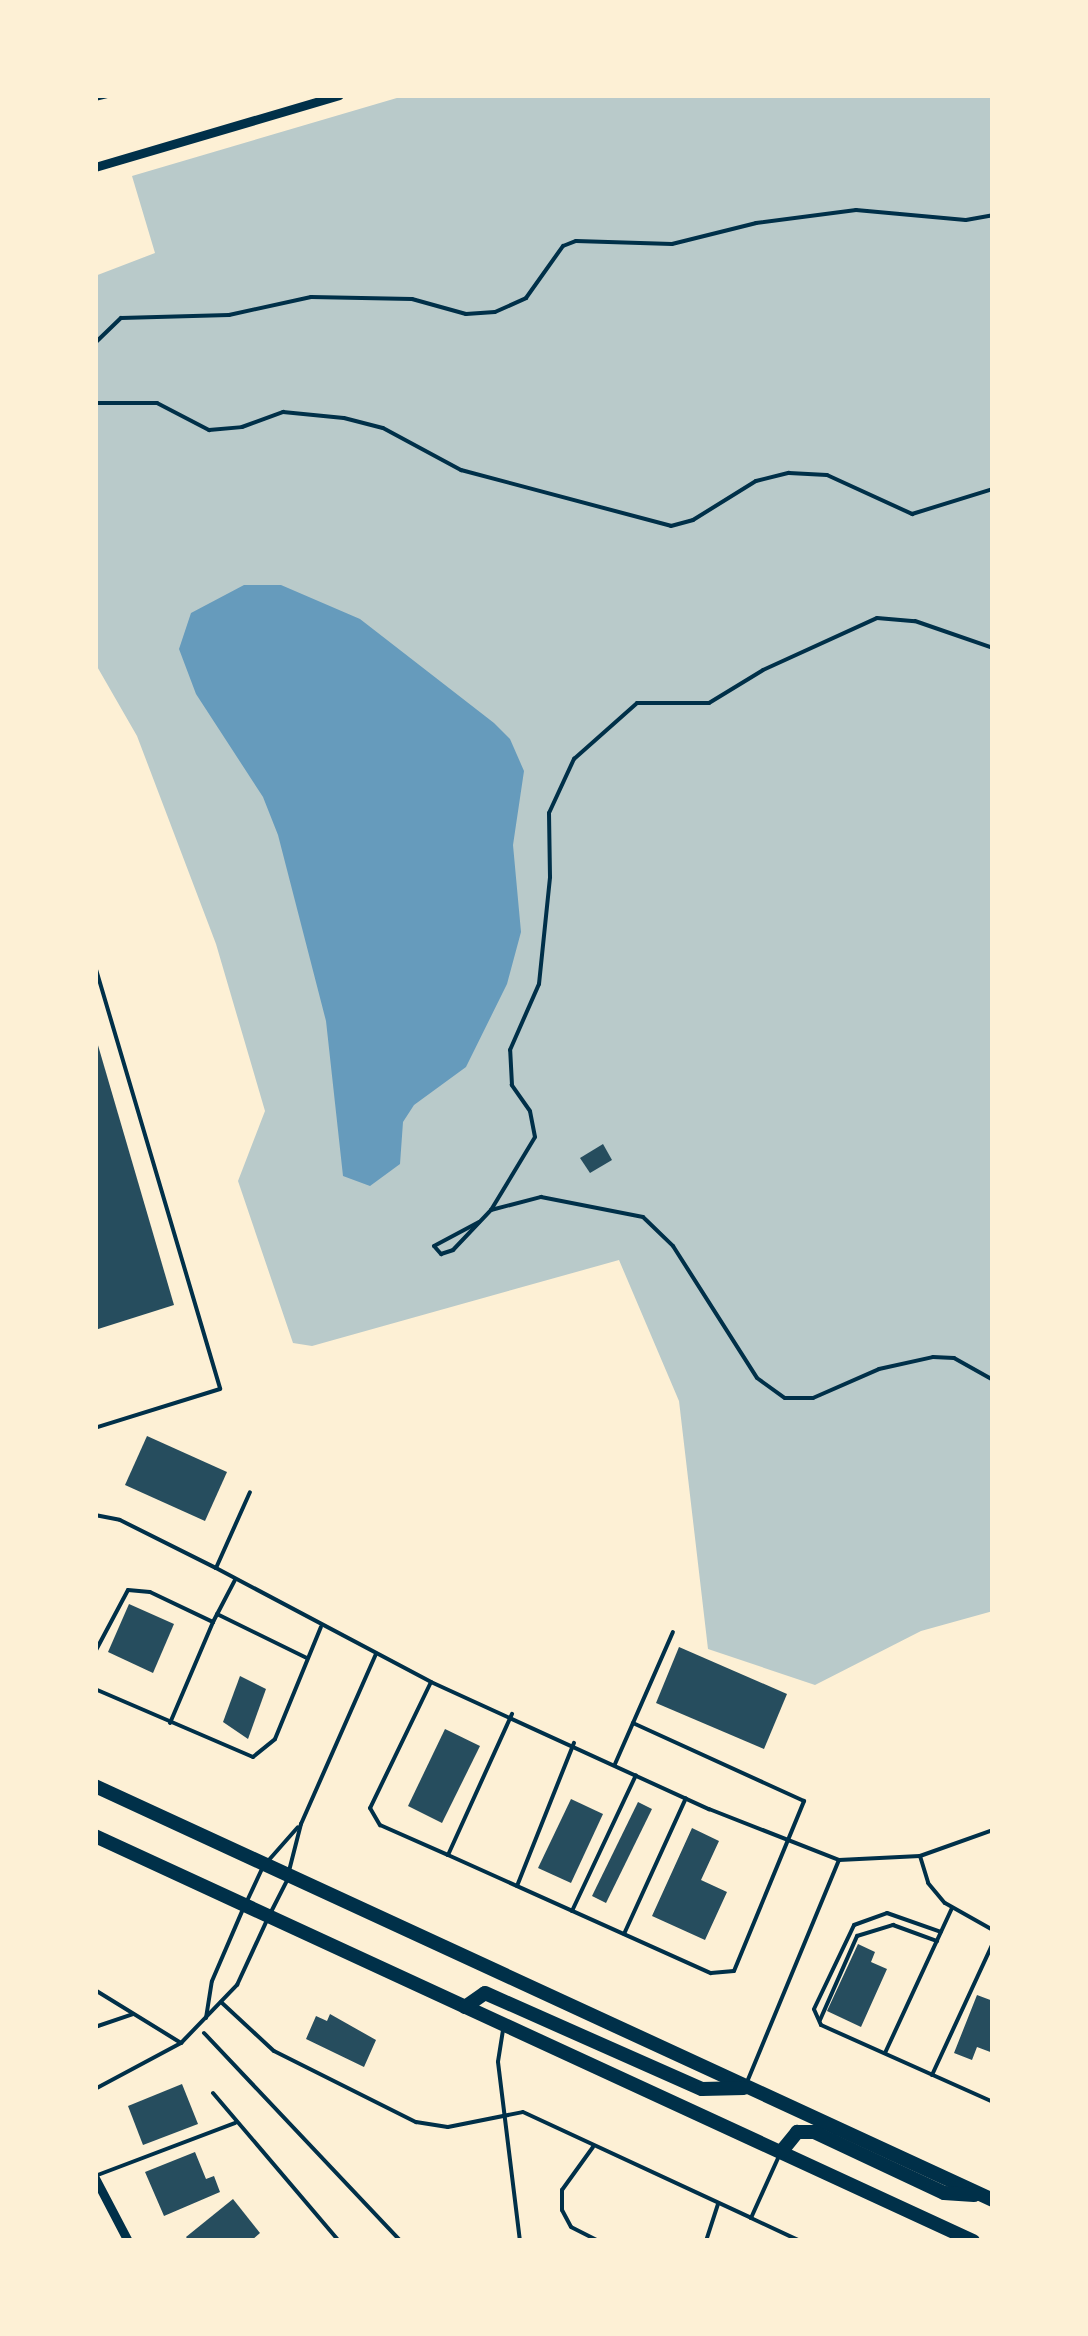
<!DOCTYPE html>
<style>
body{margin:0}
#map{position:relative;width:1088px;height:2336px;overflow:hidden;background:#fdf0d5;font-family:"Fira Sans Condensed",sans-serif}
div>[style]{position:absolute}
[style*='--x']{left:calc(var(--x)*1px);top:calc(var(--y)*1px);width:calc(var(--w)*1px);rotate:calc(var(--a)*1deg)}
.green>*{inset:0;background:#b9caca}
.water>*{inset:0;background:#669bbc}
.building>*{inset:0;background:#264d5e}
.path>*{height:4px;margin:-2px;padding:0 2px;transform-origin:2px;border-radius:2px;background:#003049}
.service>*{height:4px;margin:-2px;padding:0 2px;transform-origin:2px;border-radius:2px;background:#003049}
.minor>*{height:9px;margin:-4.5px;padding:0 4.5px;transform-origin:4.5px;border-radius:4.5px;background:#003049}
.primary>*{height:14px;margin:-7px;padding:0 7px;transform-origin:7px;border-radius:7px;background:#003049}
span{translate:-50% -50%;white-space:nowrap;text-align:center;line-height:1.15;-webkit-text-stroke:10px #fdf0d5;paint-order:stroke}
.frame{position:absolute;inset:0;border:98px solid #fdf0d5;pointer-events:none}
</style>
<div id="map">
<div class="green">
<div style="clip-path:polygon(407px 95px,993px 95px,993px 1611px,921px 1631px,815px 1685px,708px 1649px,679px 1401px,619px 1260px,312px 1346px,293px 1343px,238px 1181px,265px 1111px,216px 944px,137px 736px,95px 663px,95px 276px,155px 253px,132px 176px)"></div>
</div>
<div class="water">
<div style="clip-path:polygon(244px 585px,281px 585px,360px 619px,494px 723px,510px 739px,524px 771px,513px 845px,521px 932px,507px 984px,466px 1067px,414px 1105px,403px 1122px,400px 1164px,370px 1186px,343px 1176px,326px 1021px,278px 835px,263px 797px,196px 694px,179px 649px,191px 613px)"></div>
</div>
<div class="building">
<div style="clip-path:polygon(95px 1035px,174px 1305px,95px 1330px)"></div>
<div style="clip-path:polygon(603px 1144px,612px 1160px,590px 1173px,580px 1158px)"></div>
<div style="clip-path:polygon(147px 1436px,227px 1472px,205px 1521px,125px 1485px)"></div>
<div style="clip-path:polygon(129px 1604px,174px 1624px,153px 1673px,108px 1652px)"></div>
<div style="clip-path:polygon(679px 1647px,787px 1694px,764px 1749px,656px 1703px)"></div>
<div style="clip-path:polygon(240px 1676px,266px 1689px,248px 1739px,223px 1722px)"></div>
<div style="clip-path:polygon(445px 1729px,480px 1746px,442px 1823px,408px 1806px)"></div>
<div style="clip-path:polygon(571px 1799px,603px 1814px,571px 1883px,538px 1868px)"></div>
<div style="clip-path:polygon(638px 1802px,652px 1809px,606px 1903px,592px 1896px)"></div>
<div style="clip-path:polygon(692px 1828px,719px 1841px,701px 1880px,727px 1892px,705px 1940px,652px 1916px)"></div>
<div style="clip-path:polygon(858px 1944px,875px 1952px,871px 1962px,887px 1969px,861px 2027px,827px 2011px)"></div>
<div style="clip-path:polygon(977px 1995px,993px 2001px,993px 2053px,977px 2047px,972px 2060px,954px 2053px)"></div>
<div style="clip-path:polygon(330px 2014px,376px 2040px,364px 2067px,306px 2039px,316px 2016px,327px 2021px)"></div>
<div style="clip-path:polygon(182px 2084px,198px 2124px,143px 2145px,128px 2106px)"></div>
<div style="clip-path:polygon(195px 2152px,206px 2179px,214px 2176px,220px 2192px,164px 2216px,145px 2172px)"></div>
<div style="clip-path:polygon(233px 2199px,260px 2233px,251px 2241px,189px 2241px,186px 2237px)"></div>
</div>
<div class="path">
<div style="--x:95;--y:343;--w:36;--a:-44"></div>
<div style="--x:121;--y:318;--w:108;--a:-1.6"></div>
<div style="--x:229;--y:315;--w:84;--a:-12.4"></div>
<div style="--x:311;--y:297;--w:101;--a:1.1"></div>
<div style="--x:412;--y:299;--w:56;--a:15.5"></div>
<div style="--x:466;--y:314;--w:29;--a:-4"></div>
<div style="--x:495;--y:312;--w:34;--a:-24"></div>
<div style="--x:526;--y:298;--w:64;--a:-54.6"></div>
<div style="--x:563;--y:246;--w:14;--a:-21"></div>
<div style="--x:576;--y:241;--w:96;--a:1.8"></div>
<div style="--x:672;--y:244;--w:87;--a:-14"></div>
<div style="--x:756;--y:223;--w:101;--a:-7.4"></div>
<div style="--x:856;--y:210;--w:110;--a:5.2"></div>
<div style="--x:966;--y:220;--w:27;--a:-10"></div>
<div style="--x:95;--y:403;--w:62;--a:0"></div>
<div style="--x:157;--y:403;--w:59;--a:27.4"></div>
<div style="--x:209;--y:430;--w:33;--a:-5"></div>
<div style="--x:242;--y:427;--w:44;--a:-20.1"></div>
<div style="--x:283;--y:412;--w:61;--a:5.6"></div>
<div style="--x:344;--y:418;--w:40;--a:14.4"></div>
<div style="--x:383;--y:428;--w:89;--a:28.3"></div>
<div style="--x:461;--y:470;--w:217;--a:14.9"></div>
<div style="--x:671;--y:526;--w:23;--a:-15"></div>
<div style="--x:693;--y:520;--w:74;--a:-31.8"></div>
<div style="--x:756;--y:481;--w:34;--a:-14"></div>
<div style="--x:789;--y:473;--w:38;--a:3"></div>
<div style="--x:827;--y:475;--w:94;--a:24.6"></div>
<div style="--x:912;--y:514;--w:85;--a:-17.2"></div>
<div style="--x:491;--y:1210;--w:85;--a:-58.9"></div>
<div style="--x:535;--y:1137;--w:26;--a:-101"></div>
<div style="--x:530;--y:1111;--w:32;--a:-125"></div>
<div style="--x:512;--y:1085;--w:35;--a:-93"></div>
<div style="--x:510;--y:1050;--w:72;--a:-66.3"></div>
<div style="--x:539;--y:984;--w:108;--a:-84.1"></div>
<div style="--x:550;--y:877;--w:64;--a:-90.9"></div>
<div style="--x:549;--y:813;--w:60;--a:-65.2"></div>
<div style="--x:574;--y:759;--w:84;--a:-41.6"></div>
<div style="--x:637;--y:703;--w:72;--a:0"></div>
<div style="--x:709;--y:703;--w:63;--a:-31.4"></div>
<div style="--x:763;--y:670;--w:125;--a:-24.5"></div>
<div style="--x:877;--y:618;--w:38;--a:5"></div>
<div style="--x:915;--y:621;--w:83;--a:19.1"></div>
<div style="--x:479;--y:1222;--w:51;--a:151.9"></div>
<div style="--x:434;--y:1246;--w:11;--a:49"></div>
<div style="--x:441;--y:1254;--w:13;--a:-18"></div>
<div style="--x:453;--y:1250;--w:55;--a:-46.5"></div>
<div style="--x:491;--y:1210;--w:52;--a:-14.6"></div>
<div style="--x:541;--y:1197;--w:104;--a:11.1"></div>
<div style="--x:643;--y:1217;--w:42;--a:44"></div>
<div style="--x:673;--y:1246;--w:156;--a:57.5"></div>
<div style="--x:757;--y:1378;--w:34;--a:36"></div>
<div style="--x:785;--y:1398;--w:28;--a:0"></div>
<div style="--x:813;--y:1398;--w:72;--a:-23.7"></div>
<div style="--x:879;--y:1369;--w:55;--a:-12.5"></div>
<div style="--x:933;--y:1357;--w:21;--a:3"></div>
<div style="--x:954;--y:1358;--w:45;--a:29.4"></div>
<div style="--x:204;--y:2033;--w:286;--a:46.6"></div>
</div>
<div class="service">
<div style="--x:95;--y:99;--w:17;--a:-13"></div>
<div style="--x:95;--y:966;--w:441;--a:73.5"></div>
<div style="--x:220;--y:1389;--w:131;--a:162.7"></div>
<div style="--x:95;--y:1515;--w:25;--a:11"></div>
<div style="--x:120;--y:1520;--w:107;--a:26.6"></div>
<div style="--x:216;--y:1568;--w:243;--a:27.9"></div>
<div style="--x:431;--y:1682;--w:306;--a:24.6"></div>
<div style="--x:709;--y:1809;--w:140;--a:21.4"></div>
<div style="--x:839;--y:1860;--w:81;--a:-2.8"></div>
<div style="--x:920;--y:1856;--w:77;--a:-19.6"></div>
<div style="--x:216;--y:1568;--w:83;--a:-65.9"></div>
<div style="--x:217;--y:1614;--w:100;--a:26.1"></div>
<div style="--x:95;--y:1652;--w:70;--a:-62"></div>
<div style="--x:128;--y:1590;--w:22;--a:5"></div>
<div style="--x:150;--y:1592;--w:70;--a:25.5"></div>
<div style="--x:213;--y:1622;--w:47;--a:-62.4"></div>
<div style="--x:431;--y:1682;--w:140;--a:115.8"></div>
<div style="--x:370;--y:1808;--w:20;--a:60"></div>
<div style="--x:380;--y:1825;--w:74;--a:23.8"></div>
<div style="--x:448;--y:1855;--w:155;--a:-65.6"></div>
<div style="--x:95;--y:1689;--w:172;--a:23.3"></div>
<div style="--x:253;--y:1757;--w:28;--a:-39"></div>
<div style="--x:275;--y:1739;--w:121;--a:-67.7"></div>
<div style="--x:170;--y:1723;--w:110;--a:-66.9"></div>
<div style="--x:615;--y:1764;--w:144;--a:-66.3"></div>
<div style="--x:448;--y:1855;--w:288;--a:24.2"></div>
<div style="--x:711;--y:1973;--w:23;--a:-5"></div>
<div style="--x:734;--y:1971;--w:184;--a:-67.6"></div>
<div style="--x:804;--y:1801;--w:188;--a:-155.5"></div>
<div style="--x:920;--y:1856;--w:28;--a:73"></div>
<div style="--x:928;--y:1883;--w:26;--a:50"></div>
<div style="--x:945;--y:1903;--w:55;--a:29.4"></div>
<div style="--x:268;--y:1861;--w:45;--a:-48.6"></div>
<div style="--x:289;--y:1871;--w:49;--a:-75.7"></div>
<div style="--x:301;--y:1824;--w:186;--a:-66.2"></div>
<div style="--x:517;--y:1886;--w:154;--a:-68.3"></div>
<div style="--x:247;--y:1901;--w:35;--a:-65"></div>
<div style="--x:572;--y:1911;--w:150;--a:-64.8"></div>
<div style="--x:271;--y:1912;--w:36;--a:-63"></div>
<div style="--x:624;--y:1934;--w:149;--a:-65.5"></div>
<div style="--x:95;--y:1990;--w:101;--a:31.6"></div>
<div style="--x:221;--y:2002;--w:72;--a:42.8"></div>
<div style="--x:274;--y:2051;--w:159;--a:26.6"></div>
<div style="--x:416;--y:2122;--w:32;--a:9"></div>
<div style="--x:448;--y:2127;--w:76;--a:-11.3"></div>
<div style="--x:523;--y:2112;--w:251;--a:24.9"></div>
<div style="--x:751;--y:2218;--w:68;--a:-65.7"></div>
<div style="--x:206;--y:2018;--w:37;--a:-81"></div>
<div style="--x:212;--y:1981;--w:78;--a:-66.7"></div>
<div style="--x:820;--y:2020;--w:92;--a:-66.2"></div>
<div style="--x:857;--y:1936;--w:38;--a:-17"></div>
<div style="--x:893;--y:1925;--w:47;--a:20"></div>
<div style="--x:821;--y:2025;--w:17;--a:-114"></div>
<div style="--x:814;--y:2009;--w:93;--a:-64.5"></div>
<div style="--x:854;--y:1925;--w:35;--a:-20"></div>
<div style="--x:887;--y:1913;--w:57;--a:19.4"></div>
<div style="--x:821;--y:2025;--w:188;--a:24.1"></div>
<div style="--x:95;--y:2027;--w:40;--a:-18.9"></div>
<div style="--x:503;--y:2030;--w:32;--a:99"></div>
<div style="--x:498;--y:2062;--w:180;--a:83"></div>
<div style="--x:885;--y:2053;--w:160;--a:-65.2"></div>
<div style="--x:932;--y:2075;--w:145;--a:-65.2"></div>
<div style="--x:747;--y:2082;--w:240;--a:-67.5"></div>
<div style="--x:95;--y:2089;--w:98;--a:-28.1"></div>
<div style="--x:181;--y:2043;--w:81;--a:-46"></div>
<div style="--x:237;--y:1985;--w:72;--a:-65.2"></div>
<div style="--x:213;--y:2093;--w:194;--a:49.6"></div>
<div style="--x:593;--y:2147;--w:53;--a:125.8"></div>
<div style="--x:562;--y:2190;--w:20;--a:90"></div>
<div style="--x:562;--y:2210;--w:19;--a:62"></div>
<div style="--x:571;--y:2227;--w:31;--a:27"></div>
<div style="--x:95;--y:2176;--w:150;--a:-20.7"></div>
<div style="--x:751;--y:2218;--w:54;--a:25.1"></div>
<div style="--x:706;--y:2241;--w:39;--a:-72"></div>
</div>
<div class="minor">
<div style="--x:95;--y:167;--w:254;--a:-16.4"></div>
<div style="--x:95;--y:2178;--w:71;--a:62.4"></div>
</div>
<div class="primary">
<div style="--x:95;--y:1786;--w:989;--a:24.75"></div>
<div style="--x:95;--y:1836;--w:967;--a:24.76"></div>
<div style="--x:465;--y:2007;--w:24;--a:-35"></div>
<div style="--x:485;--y:1993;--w:237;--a:23.9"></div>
<div style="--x:702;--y:2089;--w:42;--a:-1.4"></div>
<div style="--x:781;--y:2152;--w:26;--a:-51"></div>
<div style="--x:797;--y:2132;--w:17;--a:0"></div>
<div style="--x:814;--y:2132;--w:144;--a:25.1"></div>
<div style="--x:944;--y:2193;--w:30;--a:4"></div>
</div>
<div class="frame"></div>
</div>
